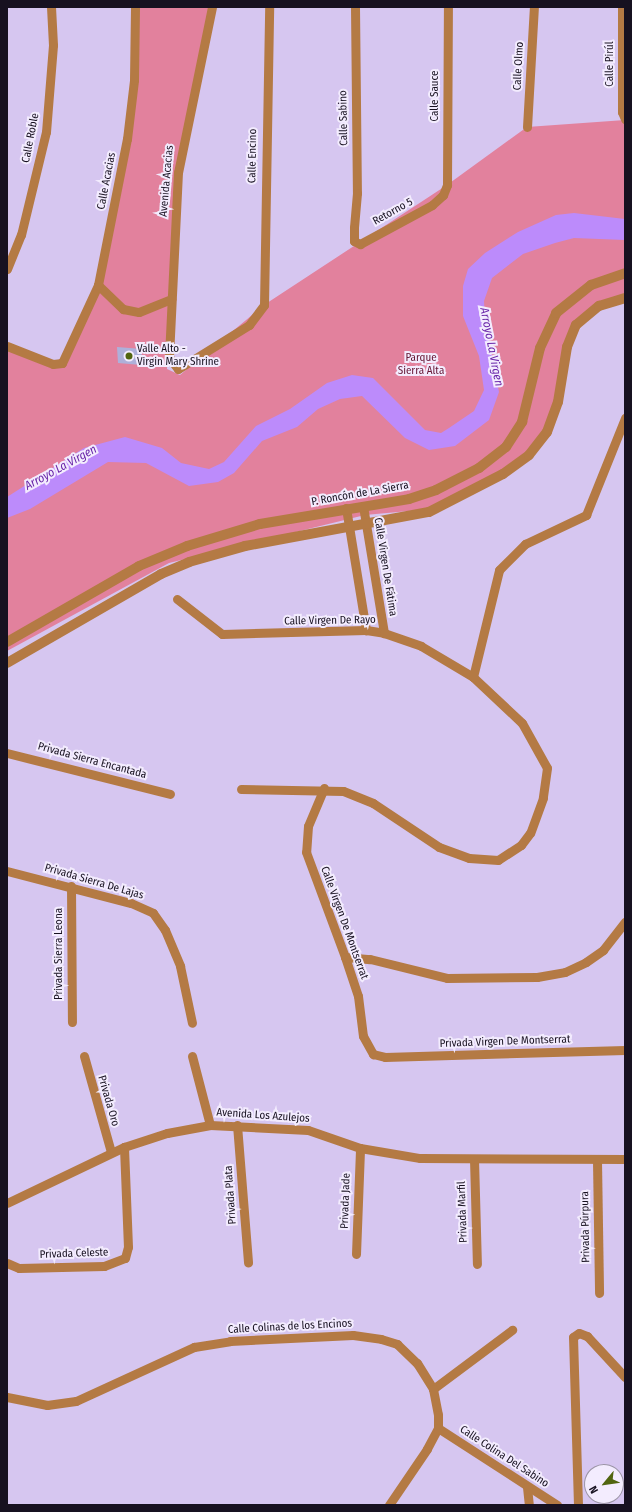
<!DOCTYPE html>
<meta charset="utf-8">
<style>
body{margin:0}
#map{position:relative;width:632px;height:1512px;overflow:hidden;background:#d6c6f0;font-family:"Fira Sans Condensed",sans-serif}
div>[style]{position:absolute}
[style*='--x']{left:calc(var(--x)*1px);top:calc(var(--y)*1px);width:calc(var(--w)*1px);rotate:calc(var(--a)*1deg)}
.green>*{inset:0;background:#e2819d}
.water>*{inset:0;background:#bc8bfb}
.building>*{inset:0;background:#aeb0da}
.minor>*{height:9px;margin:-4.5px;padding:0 4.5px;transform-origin:4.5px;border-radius:4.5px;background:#b47a44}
.tertiary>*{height:10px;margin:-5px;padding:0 5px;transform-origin:5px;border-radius:5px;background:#b47a44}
.dots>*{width:11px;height:11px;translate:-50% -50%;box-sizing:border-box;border:2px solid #f3ecfe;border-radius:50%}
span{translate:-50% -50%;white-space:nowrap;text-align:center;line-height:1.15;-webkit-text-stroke:4px #f3ecfe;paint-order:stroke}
.street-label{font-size:11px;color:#171120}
.poi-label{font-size:11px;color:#171120}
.left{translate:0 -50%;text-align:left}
.park-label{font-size:11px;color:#661634}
.water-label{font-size:12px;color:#6a27a9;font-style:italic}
.frame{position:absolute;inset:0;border:8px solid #171120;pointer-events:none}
.north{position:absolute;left:584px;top:1464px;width:40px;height:40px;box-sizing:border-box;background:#f3ecfe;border:1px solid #9b94a5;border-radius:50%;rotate:241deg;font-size:11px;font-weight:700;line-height:16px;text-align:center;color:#171120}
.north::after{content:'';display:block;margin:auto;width:14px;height:18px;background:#516510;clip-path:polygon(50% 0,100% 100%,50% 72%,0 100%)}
</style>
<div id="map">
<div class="green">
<div style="clip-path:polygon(135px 7px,212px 7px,178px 172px,167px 369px,180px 375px,264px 305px,447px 185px,527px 127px,625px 120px,625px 300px,609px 302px,572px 334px,553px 416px,529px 455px,442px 508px,365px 515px,169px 563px,7px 651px,7px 344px,53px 364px,68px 353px,98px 285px,127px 139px)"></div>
</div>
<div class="water">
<div style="clip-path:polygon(574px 213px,625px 219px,625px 240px,574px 238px,555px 243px,523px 254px,492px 278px,484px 301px,485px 319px,499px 392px,489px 420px,455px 446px,429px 450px,405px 438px,362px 396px,340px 399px,318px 409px,297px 427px,262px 441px,234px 473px,218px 482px,189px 486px,146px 463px,108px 462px,30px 509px,7px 518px,7px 497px,84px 448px,125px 437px,162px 448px,181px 463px,209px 469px,224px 462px,256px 426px,290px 409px,327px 383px,352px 375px,373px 378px,425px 430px,441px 433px,449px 428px,474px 411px,484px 390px,479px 356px,463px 316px,463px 286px,468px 269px,485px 253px,518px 232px,556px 215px)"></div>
</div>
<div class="building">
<div style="clip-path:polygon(117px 347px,142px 349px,141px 365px,118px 363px)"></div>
</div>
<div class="minor">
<div style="--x:212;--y:7;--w:168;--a:101.6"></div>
<div style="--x:178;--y:172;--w:185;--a:92.8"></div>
<div style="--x:169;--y:357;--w:15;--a:53"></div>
<div style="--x:178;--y:369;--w:84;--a:-31.8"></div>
<div style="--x:249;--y:325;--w:25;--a:-53"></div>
<div style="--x:264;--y:305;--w:298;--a:-89"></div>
<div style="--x:355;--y:7;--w:186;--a:89.4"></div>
<div style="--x:357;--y:193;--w:35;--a:95"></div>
<div style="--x:354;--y:228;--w:13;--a:90"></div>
<div style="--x:354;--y:241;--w:7;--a:27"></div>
<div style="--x:360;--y:244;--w:82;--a:-28.4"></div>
<div style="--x:432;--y:205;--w:15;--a:-42"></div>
<div style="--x:443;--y:195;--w:11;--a:-68"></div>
<div style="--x:447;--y:185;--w:178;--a:-89.7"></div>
<div style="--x:622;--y:7;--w:105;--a:90"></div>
<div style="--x:622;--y:112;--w:8;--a:67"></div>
<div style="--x:527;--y:127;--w:120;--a:-86.7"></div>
<div style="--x:7;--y:269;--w:37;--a:-68"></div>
<div style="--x:21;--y:235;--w:106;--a:-76.4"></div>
<div style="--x:46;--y:132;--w:87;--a:-85.4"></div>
<div style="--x:53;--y:45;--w:38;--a:-93"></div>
<div style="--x:98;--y:285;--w:35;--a:44"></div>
<div style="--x:123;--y:309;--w:16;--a:11"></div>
<div style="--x:139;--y:312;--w:35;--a:-22"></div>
<div style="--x:7;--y:346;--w:49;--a:21.4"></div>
<div style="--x:53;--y:364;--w:9;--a:-6"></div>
<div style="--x:62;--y:363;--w:86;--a:-65.2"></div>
<div style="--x:98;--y:285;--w:149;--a:-78.8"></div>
<div style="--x:127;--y:139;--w:59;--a:-83.2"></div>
<div style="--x:134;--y:80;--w:73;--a:-89.2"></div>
<div style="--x:363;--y:506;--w:129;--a:80.6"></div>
<div style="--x:346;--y:508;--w:124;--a:80.7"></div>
<div style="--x:177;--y:599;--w:57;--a:37.9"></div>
<div style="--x:222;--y:634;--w:144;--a:-1.6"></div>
<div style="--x:366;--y:630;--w:18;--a:9"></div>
<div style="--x:384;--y:633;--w:39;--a:19"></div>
<div style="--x:421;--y:646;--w:61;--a:30.8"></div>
<div style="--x:473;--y:677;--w:67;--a:43.2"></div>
<div style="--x:522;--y:723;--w:51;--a:60.9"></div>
<div style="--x:547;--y:768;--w:30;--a:98"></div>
<div style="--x:543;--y:798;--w:37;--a:110"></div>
<div style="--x:530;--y:833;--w:15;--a:127"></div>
<div style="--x:521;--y:845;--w:27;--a:147"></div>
<div style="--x:498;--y:860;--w:29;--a:-176"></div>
<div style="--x:469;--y:858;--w:32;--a:-160"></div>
<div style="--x:439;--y:847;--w:79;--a:-146.3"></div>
<div style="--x:373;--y:803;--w:32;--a:-158"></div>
<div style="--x:343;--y:791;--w:102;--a:-178.9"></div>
<div style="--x:473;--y:677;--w:110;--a:-76.3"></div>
<div style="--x:499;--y:570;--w:37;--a:-45"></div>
<div style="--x:525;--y:544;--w:68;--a:-25.4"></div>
<div style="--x:586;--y:515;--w:105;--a:-68.1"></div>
<div style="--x:7;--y:753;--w:168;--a:14.1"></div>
<div style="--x:324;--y:788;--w:41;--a:112.8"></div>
<div style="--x:308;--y:826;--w:26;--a:94"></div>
<div style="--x:306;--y:852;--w:112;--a:69.6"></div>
<div style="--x:345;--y:957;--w:41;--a:71.6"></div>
<div style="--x:358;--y:996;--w:40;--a:82.9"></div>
<div style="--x:363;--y:1036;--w:21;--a:61"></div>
<div style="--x:373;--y:1054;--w:12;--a:14"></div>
<div style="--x:385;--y:1057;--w:240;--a:-1.7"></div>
<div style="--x:7;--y:871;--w:128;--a:14.5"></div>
<div style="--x:131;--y:903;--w:24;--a:24"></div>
<div style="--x:153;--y:913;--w:21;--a:55"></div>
<div style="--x:165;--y:930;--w:39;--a:67"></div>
<div style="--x:180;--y:966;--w:58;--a:78.1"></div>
<div style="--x:71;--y:886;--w:136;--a:89.6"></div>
<div style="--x:345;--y:957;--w:25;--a:5"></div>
<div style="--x:370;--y:959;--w:79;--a:13.9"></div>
<div style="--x:447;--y:978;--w:90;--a:-0.6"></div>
<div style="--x:537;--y:977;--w:28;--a:-10"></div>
<div style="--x:565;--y:972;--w:23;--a:-25"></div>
<div style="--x:586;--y:962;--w:21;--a:-35"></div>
<div style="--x:603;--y:950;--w:36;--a:-52"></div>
<div style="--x:84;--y:1056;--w:100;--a:74.3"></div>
<div style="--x:192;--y:1056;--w:71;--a:75.4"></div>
<div style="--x:237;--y:1125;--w:138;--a:85.4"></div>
<div style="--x:474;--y:1159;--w:105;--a:88.4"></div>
<div style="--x:597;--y:1161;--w:132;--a:89.1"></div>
<div style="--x:7;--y:1203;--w:130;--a:-25.6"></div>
<div style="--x:124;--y:1147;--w:45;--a:-18"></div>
<div style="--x:167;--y:1133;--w:44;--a:-10.5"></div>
<div style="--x:210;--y:1125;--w:98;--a:2.9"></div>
<div style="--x:308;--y:1130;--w:55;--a:19.1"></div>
<div style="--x:360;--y:1148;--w:61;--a:9.5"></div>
<div style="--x:420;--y:1158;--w:205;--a:0.3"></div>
<div style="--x:356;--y:1254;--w:106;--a:-87.8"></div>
<div style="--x:7;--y:1263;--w:13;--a:23"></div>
<div style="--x:19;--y:1268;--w:85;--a:-1.3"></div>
<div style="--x:104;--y:1266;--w:22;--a:-21"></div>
<div style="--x:125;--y:1258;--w:11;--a:-75"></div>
<div style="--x:128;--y:1247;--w:100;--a:-92.3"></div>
<div style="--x:433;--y:1389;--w:99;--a:-36.8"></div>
<div style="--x:7;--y:1397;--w:41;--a:11.3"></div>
<div style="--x:47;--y:1405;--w:29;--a:-8"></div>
<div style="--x:76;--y:1401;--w:130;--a:-24.6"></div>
<div style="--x:194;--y:1347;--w:36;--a:-9"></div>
<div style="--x:230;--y:1341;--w:123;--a:-2.8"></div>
<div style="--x:353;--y:1335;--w:28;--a:8"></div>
<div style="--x:381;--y:1339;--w:17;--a:17"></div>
<div style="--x:397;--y:1344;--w:28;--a:44"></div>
<div style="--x:417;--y:1363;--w:31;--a:58"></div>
<div style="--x:433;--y:1389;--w:26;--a:79"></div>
<div style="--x:438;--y:1415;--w:13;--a:90"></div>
<div style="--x:438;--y:1428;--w:24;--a:118"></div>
<div style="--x:427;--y:1449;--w:68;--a:124.2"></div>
<div style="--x:438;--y:1428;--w:142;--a:32.9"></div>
<div style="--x:527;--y:1487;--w:18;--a:84"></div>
<div style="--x:578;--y:1505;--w:168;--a:-91.7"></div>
<div style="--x:573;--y:1337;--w:7;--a:-34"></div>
<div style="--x:579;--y:1333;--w:9;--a:21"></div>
<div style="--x:587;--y:1336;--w:56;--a:47.2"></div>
</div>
<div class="tertiary">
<div style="--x:7;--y:642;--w:152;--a:-29.9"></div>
<div style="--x:139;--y:566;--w:52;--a:-22.6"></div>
<div style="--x:187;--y:546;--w:76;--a:-16.8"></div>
<div style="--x:260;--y:524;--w:151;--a:-9.5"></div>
<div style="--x:409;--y:499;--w:28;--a:-18"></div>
<div style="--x:436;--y:490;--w:48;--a:-27.1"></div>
<div style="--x:479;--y:468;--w:34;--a:-38"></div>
<div style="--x:506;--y:447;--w:30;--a:-57"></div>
<div style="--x:522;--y:422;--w:76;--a:-76.3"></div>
<div style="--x:540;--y:348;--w:38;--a:-65"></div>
<div style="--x:556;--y:313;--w:45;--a:-38.7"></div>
<div style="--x:591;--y:285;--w:36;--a:-19"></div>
<div style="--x:7;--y:663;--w:178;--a:-30"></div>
<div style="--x:161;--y:574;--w:30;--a:-23"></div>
<div style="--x:189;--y:562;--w:58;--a:-15.9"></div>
<div style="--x:245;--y:546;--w:187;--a:-10.5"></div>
<div style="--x:429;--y:512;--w:83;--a:-27.2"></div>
<div style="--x:503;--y:474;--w:32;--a:-36"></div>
<div style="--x:529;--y:455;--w:29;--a:-52"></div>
<div style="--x:547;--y:432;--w:32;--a:-70"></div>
<div style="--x:558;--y:402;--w:56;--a:-80.7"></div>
<div style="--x:567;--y:347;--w:24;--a:-68"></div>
<div style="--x:576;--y:325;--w:30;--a:-40"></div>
<div style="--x:599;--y:306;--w:27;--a:-17"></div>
</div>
<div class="dots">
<div style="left:129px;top:356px;background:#516510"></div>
</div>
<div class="street-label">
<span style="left:610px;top:64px;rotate:-90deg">Calle Pirúl</span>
<span style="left:519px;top:66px;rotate:-87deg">Calle Olmo</span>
<span style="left:435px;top:96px;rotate:-90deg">Calle Sauce</span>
<span style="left:344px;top:118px;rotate:-91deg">Calle Sabino</span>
<span style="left:31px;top:138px;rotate:-79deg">Calle Roble</span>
<span style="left:253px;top:156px;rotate:-89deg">Calle Encino</span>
<span style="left:107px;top:181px;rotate:-79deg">Calle Acacias</span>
<span style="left:167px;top:181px;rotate:-85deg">Avenida Acacias</span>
<span style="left:393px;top:212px;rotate:-29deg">Retorno 5</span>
<span style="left:360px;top:494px;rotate:-10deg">P. Roncón de La Sierra</span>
<span style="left:385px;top:567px;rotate:81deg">Calle Virgen De Fátima</span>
<span style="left:330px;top:621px;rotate:-1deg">Calle Virgen De Rayo</span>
<span style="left:92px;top:761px;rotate:15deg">Privada Sierra Encantada</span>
<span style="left:94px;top:882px;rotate:16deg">Privada Sierra De Lajas</span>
<span style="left:344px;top:923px;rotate:70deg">Calle Virgen De Montserrat</span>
<span style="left:59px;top:954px;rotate:-90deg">Privada Sierra Leona</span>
<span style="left:505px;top:1042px;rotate:-2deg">Privada Virgen De Montserrat</span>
<span style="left:108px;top:1101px;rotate:74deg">Privada Oro</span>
<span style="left:263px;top:1116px;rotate:4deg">Avenida Los Azulejos</span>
<span style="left:231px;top:1195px;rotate:-94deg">Privada Plata</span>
<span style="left:346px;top:1201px;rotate:-88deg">Privada Jade</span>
<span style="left:463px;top:1212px;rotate:-92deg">Privada Marfil</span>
<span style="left:586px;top:1227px;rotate:-91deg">Privada Púrpura</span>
<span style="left:74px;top:1254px;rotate:-2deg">Privada Celeste</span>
<span style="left:290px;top:1327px;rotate:-3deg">Calle Colinas de los Encinos</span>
<span style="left:504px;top:1457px;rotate:33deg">Calle Colina Del Sabino</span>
</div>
<div class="poi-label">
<span class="left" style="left:137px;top:356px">Valle Alto -<br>Virgin Mary Shrine</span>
</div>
<div class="park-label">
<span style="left:421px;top:365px">Parque<br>Sierra Alta</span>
</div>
<div class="water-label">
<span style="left:491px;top:347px;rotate:79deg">Arroyo La Virgen</span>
<span style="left:61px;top:468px;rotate:-29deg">Arroyo La Virgen</span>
</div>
<div class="frame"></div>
<div class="north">N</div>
</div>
